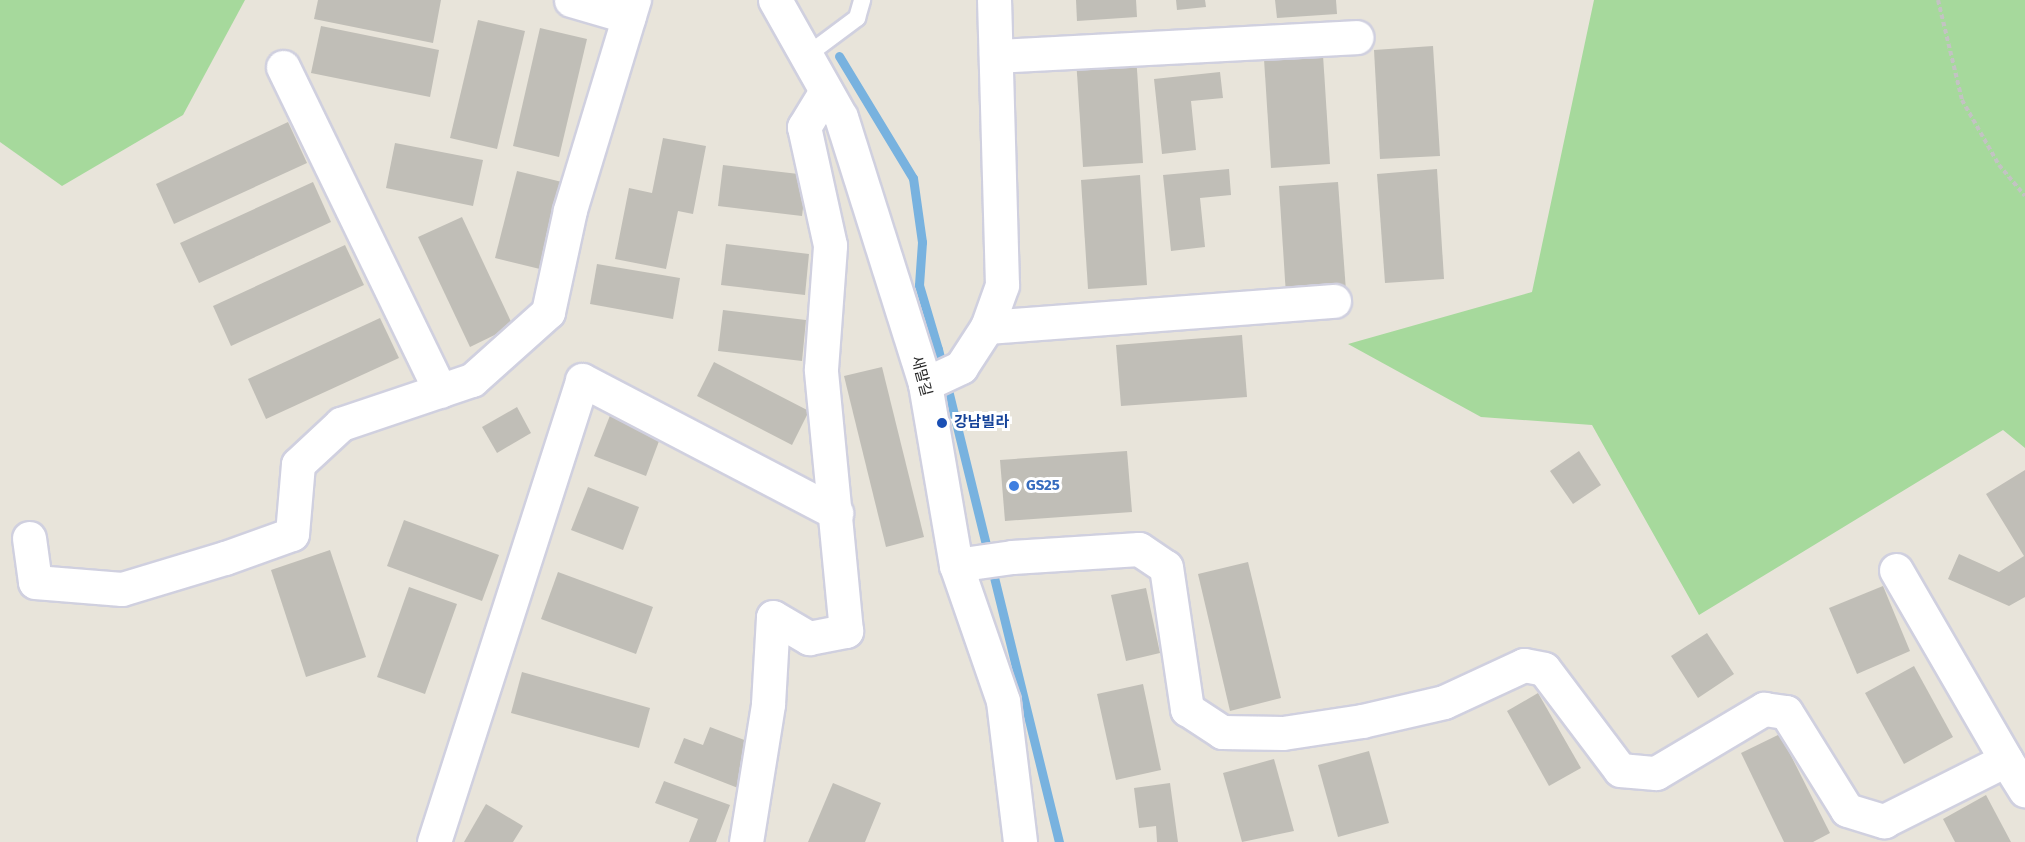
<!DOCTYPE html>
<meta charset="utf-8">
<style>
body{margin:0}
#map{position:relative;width:2025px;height:842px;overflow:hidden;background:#e8e4da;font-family:"Fira Sans","Noto Sans KR",sans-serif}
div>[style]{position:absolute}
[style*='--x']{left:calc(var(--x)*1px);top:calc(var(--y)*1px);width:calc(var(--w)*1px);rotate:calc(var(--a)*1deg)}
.green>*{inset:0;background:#a6d99c}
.stream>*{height:9px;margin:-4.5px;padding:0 4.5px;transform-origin:4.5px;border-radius:4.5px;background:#78b2df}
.building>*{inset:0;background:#c0beb7}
.path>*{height:4px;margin-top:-2px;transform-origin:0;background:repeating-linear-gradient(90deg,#c3c3c3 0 4.5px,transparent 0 7.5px)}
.roads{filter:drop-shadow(2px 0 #d0d0df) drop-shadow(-2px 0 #d0d0df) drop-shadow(0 2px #d0d0df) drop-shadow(0 -2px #d0d0df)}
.service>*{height:16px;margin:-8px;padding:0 8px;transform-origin:8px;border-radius:8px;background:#fff}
.minor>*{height:33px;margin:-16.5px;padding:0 16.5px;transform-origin:16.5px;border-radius:16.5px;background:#fff}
.tertiary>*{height:33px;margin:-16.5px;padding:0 16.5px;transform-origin:16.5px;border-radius:16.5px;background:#fff}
.dots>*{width:16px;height:16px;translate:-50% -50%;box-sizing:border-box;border:3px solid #fff;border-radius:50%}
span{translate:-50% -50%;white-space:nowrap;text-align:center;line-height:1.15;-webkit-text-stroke:6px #fff;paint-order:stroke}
.street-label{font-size:15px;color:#272727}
.transit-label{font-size:15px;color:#164399;font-weight:700}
.left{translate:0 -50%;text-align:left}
.shop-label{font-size:15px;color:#366cbe;font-weight:700}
</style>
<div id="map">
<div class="green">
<div style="clip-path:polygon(0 0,245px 0,183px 115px,62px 186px,0 142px)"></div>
<div style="clip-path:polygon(1594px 0,2025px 0,2025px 448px,2003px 430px,1699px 615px,1592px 425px,1481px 417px,1348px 344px,1532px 292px)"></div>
</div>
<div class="stream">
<div style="--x:839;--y:56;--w:143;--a:58.8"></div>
<div style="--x:913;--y:178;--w:65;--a:82"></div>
<div style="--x:922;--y:242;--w:43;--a:94"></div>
<div style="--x:919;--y:285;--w:67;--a:73.5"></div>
<div style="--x:938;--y:349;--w:508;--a:76.21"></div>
</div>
<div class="building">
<div style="clip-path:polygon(318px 0,441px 0,433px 43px,314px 19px)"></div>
<div style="clip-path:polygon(1076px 0,1136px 0,1137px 17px,1077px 21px)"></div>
<div style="clip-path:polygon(1176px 0,1205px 0,1206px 7px,1177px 10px)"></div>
<div style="clip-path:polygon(1275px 0,1336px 0,1337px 14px,1277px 18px)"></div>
<div style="clip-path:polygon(478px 20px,525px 31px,497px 149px,450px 138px)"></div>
<div style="clip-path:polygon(321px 26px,439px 50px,430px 97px,311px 73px)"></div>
<div style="clip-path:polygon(540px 28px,587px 39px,559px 157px,513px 146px)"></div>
<div style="clip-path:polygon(1433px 46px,1440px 156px,1380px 159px,1374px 50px)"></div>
<div style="clip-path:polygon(1136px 54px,1143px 163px,1083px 167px,1076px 58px)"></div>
<div style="clip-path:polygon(1323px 55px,1330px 164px,1271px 168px,1264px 59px)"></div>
<div style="clip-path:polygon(1220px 72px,1223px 98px,1191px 101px,1196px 150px,1162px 154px,1154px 79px)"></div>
<div style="clip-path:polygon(288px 122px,307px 163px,174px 224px,156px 184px)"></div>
<div style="clip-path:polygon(663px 138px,706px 146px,693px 214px,678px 211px,666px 269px,615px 259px,629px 188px,652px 193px)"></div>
<div style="clip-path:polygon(395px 143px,483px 160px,473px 206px,386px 188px)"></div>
<div style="clip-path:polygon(723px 165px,807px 175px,802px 216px,718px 206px)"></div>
<div style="clip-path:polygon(1229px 169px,1231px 195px,1200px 198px,1205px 247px,1171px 251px,1163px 175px)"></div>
<div style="clip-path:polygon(1437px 169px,1444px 279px,1385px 283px,1377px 174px)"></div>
<div style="clip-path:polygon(517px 171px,562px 182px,540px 269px,495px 258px)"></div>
<div style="clip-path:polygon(1140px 175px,1147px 285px,1088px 289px,1081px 180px)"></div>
<div style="clip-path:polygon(313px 182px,331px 222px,199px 283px,180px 243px)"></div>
<div style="clip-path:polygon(1338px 182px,1346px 291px,1286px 295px,1279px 186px)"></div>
<div style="clip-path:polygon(462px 217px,513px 326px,470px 347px,418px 237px)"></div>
<div style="clip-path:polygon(726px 244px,809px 254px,805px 295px,721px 285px)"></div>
<div style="clip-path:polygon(345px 245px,364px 285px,231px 346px,213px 306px)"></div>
<div style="clip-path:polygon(597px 264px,680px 278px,673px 319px,590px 304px)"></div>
<div style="clip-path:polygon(723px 310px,806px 320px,802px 361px,718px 351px)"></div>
<div style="clip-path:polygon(380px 318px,399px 358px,266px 419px,248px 379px)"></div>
<div style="clip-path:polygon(1242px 335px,1247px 397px,1121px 406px,1116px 345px)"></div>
<div style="clip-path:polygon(714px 362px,809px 411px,792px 445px,697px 396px)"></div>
<div style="clip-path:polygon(882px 367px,924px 537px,886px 547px,844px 376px)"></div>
<div style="clip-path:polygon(517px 407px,531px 433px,497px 453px,482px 427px)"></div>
<div style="clip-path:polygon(611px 413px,662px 433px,646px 476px,594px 456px)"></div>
<div style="clip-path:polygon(1127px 451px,1132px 512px,1005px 521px,1000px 460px)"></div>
<div style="clip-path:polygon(1579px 451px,1601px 485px,1573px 504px,1550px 471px)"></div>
<div style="clip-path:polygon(2025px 470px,2025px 597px,2009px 606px,1948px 579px,1959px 554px,1999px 572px,2024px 556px,1986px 494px)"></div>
<div style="clip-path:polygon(588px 487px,639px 507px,623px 550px,571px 530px)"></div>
<div style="clip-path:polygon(404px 520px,499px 555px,482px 601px,387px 566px)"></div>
<div style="clip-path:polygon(330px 550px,366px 657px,306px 677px,271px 570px)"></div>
<div style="clip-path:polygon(1248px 562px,1281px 698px,1230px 711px,1198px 574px)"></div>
<div style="clip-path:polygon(558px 572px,653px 607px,636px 654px,541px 619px)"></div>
<div style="clip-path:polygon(1883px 586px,1910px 651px,1857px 674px,1829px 608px)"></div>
<div style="clip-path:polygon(409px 587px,457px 604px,425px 694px,377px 677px)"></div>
<div style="clip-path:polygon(1146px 588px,1160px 653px,1126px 661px,1111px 595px)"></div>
<div style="clip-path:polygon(1707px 633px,1734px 674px,1698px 698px,1671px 656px)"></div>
<div style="clip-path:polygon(1914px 666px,1953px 737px,1904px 764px,1865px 693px)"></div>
<div style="clip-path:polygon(522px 672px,650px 708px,639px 748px,511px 713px)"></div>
<div style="clip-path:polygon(1143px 684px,1161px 770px,1116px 780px,1097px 694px)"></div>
<div style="clip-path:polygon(1538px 693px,1581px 768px,1549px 786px,1507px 711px)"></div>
<div style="clip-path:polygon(710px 727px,755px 744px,738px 788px,674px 763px,684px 738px,703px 745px)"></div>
<div style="clip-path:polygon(1780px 734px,1830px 833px,1813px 842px,1784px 842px,1741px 753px)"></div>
<div style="clip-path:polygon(1369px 751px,1389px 823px,1338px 837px,1318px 765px)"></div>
<div style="clip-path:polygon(1274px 759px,1294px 831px,1242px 842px,1223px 773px)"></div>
<div style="clip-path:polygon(664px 781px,730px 805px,716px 842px,689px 842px,698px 819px,655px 803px)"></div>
<div style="clip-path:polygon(833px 783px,881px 803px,865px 842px,808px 842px)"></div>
<div style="clip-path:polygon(1170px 783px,1178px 842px,1157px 842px,1156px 826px,1139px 828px,1134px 788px)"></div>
<div style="clip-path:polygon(1986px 795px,2011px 842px,1955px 842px,1943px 819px)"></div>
<div style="clip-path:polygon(486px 804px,523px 826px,513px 842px,464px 842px)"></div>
</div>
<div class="path">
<div style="--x:1938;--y:0;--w:103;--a:76.5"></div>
<div style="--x:1962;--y:100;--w:75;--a:60.4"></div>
<div style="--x:1999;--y:165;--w:40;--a:50"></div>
</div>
<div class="roads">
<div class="service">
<div style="--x:806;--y:56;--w:64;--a:-36.7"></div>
<div style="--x:857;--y:18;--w:19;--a:-74"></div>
</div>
<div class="minor">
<div style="--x:571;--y:0;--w:60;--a:16.3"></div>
<div style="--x:996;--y:56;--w:361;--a:-3"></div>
<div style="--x:283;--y:67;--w:360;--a:64.1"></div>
<div style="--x:987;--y:327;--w:348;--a:-4.3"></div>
<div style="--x:925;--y:384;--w:40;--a:-25"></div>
<div style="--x:961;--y:367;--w:48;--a:-57"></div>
<div style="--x:987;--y:327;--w:45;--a:-70.3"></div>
<div style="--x:1002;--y:285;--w:285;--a:-91.6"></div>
<div style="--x:29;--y:538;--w:44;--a:82.2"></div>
<div style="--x:35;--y:582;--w:87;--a:4.6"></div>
<div style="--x:122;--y:589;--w:108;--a:-16.8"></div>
<div style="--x:225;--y:558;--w:71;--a:-19.7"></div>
<div style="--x:292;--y:534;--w:70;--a:-85.1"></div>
<div style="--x:298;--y:464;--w:59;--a:-42.9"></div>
<div style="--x:341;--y:424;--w:138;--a:-18.6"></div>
<div style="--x:472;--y:380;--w:102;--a:-41.8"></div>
<div style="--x:548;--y:312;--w:104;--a:-77.8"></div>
<div style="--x:570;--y:210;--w:220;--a:-73.1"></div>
<div style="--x:956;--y:565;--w:57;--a:-8.1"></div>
<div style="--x:1012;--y:557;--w:127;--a:-3.6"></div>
<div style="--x:1139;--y:549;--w:32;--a:34"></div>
<div style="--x:1166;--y:567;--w:144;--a:81.6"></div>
<div style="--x:1187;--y:709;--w:42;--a:33.3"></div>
<div style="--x:1222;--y:732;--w:61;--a:0.9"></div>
<div style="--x:1283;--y:733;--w:80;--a:-8.6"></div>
<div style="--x:1362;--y:721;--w:84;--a:-13"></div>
<div style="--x:1444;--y:702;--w:88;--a:-24.8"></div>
<div style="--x:1524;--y:665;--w:20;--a:11"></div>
<div style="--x:1544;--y:669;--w:126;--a:53"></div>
<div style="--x:1620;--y:770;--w:36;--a:5"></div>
<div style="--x:1656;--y:773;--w:126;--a:-30.7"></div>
<div style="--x:1764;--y:709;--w:22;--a:8"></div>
<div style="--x:1786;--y:712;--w:115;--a:58.1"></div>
<div style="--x:1847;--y:810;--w:39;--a:17"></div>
<div style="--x:1884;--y:821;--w:136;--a:-26.6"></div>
<div style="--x:2006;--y:760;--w:36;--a:58"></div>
<div style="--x:1896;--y:570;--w:220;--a:59.9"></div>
<div style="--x:434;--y:842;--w:485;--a:-72.2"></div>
<div style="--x:582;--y:380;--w:287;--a:27.6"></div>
<div style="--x:746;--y:842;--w:140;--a:-80.9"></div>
<div style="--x:768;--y:704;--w:87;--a:-86.7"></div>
<div style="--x:773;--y:617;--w:42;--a:30.3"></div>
<div style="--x:809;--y:638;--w:38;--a:-11"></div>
<div style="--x:846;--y:631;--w:263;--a:-95.5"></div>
<div style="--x:821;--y:369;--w:124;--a:-85.8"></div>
<div style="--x:830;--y:245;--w:121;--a:-102.4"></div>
<div style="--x:804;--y:127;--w:42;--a:-58.6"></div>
</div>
<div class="tertiary">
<div style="--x:775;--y:0;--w:134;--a:60.6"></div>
<div style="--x:841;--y:117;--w:280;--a:72.5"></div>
<div style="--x:925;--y:384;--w:184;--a:80.3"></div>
<div style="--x:956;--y:565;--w:144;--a:70.9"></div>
<div style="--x:1003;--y:701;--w:142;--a:83.1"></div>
</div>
</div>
<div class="dots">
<div style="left:942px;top:423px;background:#1a4fb4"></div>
<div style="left:1014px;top:486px;background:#3f7fe0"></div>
</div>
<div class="street-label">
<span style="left:921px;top:376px;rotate:75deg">새말길</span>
</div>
<div class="transit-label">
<span class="left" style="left:954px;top:423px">강남빌라</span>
</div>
<div class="shop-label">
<span class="left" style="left:1026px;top:486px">GS25</span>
</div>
</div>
